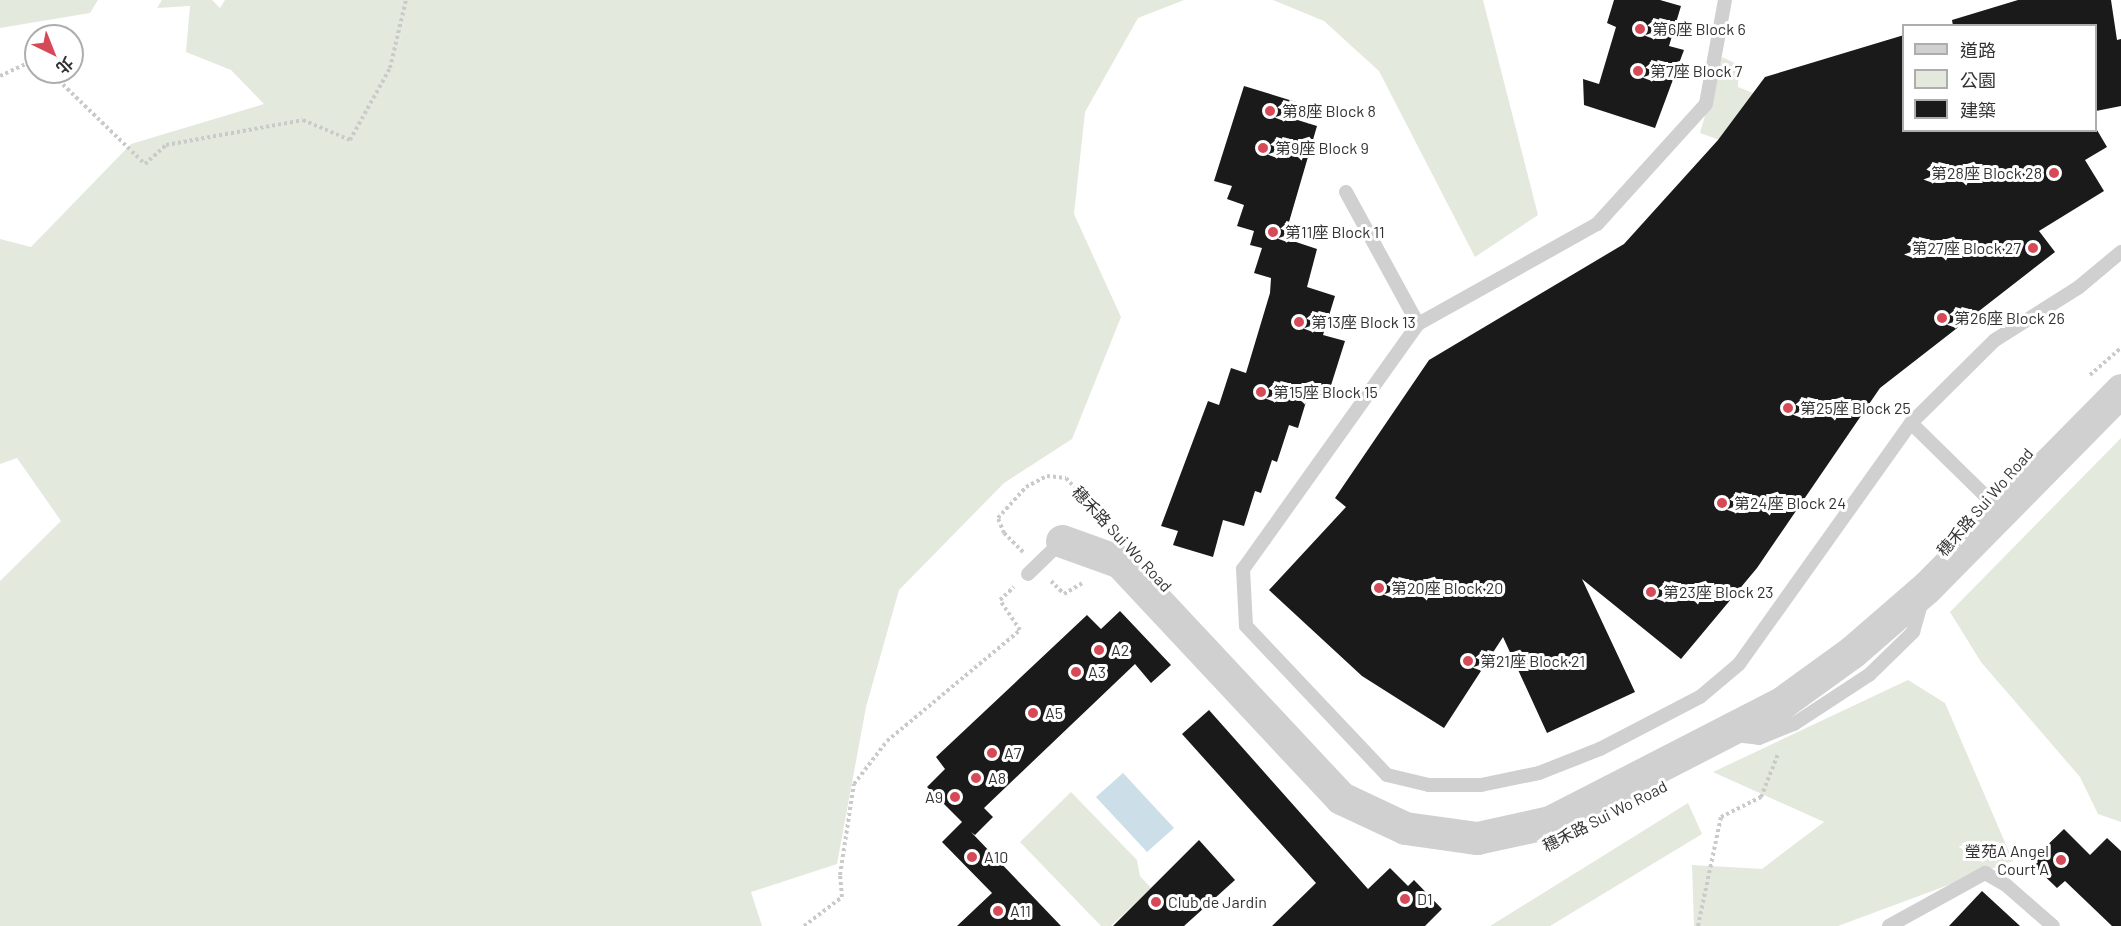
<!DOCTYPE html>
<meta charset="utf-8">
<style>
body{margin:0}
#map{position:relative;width:2121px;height:926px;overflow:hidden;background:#fff;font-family:Barlow,"Noto Sans TC",sans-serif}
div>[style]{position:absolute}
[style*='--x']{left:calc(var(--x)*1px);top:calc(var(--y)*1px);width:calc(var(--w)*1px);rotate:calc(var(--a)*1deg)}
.green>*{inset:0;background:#e3e9dd}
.water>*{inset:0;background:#ccdee7}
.building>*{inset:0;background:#1a1a1a}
.path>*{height:4px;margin-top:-2px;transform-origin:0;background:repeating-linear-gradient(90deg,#cacaca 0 3px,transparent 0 6px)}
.service>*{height:14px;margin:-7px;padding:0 7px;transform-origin:7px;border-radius:7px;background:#d0d0d0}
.tertiary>*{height:33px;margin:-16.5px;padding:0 16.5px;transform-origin:16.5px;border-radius:16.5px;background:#d0d0d0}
.dots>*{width:16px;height:16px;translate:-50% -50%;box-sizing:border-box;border:3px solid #fff;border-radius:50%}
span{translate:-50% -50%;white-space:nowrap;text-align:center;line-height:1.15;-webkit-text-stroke:6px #fff;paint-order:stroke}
.poi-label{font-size:16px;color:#333}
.left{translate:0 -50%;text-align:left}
.right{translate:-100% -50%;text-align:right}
.street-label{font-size:16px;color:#333}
.legend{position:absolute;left:1902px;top:24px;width:195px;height:108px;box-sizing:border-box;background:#fff;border:2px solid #adadad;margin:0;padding:8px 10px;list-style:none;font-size:18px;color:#333}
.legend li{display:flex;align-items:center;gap:12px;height:30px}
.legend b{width:30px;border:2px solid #adadad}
.north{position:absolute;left:24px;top:24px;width:60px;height:60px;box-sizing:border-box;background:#fff;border:2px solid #adadad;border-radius:50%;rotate:137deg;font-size:16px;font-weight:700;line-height:24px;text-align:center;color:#333}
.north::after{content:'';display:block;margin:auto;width:21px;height:27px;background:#d64956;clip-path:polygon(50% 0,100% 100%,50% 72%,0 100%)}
</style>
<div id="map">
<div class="green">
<div style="clip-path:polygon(0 0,98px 0,90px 13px,0 28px)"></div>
<div style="clip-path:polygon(162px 0,212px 0,220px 8px,225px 0,1184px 0,1138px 18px,1085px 112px,1074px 214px,1121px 317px,1072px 439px,1004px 483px,899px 590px,866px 707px,837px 864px,751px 892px,762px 926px,0 926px,0 581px,61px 521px,17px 458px,0 464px,0 239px,31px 247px,131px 144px,264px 104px,231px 70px,186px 52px,190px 6px,157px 8px)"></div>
<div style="clip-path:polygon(1273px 0,1483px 0,1538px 215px,1475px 257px,1379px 71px,1324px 21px)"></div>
<div style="clip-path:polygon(1722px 57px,1739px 65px,1738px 87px,1788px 107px,1742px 148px,1700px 133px)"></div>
<div style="clip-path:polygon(2121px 438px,2121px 822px,2098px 814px,2080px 777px,1981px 662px,1950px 612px)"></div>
<div style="clip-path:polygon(1908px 680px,1945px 703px,2013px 861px,1838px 926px,1694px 926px,1692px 865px,1762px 869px,1824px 822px,1713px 772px)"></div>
<div style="clip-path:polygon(1071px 792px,1137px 860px,1140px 876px,1151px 888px,1111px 926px,1101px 926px,1020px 842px)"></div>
<div style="clip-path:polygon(1688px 803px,1702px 834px,1550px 926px,1490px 926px)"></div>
</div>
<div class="water">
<div style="clip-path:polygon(1123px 773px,1174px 828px,1147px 852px,1096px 797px)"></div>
</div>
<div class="building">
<div style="clip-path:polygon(1614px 0,1660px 0,1681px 6px,1669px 46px,1684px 50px,1655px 128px,1584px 105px,1583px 79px,1599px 84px,1616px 27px,1607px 23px)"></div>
<div style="clip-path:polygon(2018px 0,2111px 0,2117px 40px,2121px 39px,2121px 106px,2096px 111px,2096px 26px,1953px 26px,1952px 20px)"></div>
<div style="clip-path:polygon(1904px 35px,1904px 130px,2097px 130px,2107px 147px,2085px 160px,2104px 191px,2039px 231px,2055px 252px,1880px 388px,1757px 568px,1681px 659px,1582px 579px,1635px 692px,1547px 733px,1503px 637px,1444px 728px,1362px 676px,1269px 590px,1346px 507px,1335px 498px,1429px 360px,1624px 244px,1718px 140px,1765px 77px)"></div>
<div style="clip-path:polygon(1244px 86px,1296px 102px,1291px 118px,1317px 126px,1289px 222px,1295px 224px,1290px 240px,1317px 249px,1307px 287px,1335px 296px,1323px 335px,1345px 341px,1327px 398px,1309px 392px,1298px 428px,1289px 425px,1277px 462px,1272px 460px,1261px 493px,1255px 491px,1244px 526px,1223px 520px,1213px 557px,1173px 545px,1178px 531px,1161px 526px,1208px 401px,1219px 405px,1231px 368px,1246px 373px,1270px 293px,1271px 278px,1254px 273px,1262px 248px,1250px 245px,1254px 231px,1237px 226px,1244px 205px,1227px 199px,1232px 186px,1214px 181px)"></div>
<div style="clip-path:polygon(1120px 611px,1171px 665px,1151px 683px,1135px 664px,984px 808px,993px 817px,975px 835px,971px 832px,1061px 926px,957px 926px,992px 893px,942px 842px,962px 822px,927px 787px,945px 769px,936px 757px,1087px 615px,1101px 629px)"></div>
<div style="clip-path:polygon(1209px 710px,1368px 889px,1390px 868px,1408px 886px,1414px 880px,1442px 909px,1425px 926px,1272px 926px,1316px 883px,1182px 734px)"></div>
<div style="clip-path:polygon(2064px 829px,2090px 855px,2107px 838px,2121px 851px,2121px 926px,2112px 926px,2065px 881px,2057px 888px,2034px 866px,2038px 862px,2034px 858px)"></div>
<div style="clip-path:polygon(1199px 840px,1235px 880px,1184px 926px,1113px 926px)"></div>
<div style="clip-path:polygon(1982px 891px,2020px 926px,1949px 926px)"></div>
</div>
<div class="path">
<div style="--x:50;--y:72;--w:132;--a:44.1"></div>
<div style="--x:145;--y:164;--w:28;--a:-42"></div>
<div style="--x:166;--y:145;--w:139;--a:-10.3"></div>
<div style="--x:303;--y:120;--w:51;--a:23.1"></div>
<div style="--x:350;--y:140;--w:82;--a:-60.9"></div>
<div style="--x:390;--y:68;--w:70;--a:-76.8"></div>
<div style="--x:0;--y:76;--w:40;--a:-25"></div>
<div style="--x:2090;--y:375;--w:41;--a:-41.1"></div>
<div style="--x:1023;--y:552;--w:27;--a:-135"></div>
<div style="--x:1004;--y:533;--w:16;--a:-112"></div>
<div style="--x:998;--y:518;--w:42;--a:-47.9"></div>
<div style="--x:1026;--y:487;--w:24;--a:-28"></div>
<div style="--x:1047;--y:476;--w:19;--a:6"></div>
<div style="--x:1066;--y:478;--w:64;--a:47.5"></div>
<div style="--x:1051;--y:581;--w:18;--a:45"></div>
<div style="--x:1064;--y:594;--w:21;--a:-31"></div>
<div style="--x:804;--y:926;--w:48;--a:-37.3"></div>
<div style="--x:842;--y:897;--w:22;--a:-95"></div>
<div style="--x:840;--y:875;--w:92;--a:-81.3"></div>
<div style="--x:854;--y:784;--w:54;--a:-52.5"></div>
<div style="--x:887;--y:741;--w:173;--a:-39.8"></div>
<div style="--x:1020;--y:630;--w:36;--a:-124"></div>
<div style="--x:1000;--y:600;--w:19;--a:-43"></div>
<div style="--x:1698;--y:926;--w:111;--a:-78.1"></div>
<div style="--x:1721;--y:817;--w:45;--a:-26.6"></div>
<div style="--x:1761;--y:797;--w:46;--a:-68.4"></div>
</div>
<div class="service">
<div style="--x:1725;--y:0;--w:106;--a:100.4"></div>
<div style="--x:1706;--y:104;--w:162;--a:132.2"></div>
<div style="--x:1597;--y:224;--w:205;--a:150.8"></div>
<div style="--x:1418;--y:324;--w:301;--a:125.5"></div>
<div style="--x:1243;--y:569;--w:57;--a:87"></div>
<div style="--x:1246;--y:626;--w:205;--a:46.6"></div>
<div style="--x:1387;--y:775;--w:43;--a:13.4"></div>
<div style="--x:1429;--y:785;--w:52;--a:0"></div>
<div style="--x:1481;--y:785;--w:59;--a:-11.7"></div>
<div style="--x:1539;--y:773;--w:66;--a:-21.5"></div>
<div style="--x:1600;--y:749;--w:113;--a:-27.5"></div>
<div style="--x:1700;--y:697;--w:51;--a:-40.2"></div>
<div style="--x:1739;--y:664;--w:296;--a:-54.5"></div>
<div style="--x:1911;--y:423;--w:118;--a:-44.7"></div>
<div style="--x:1995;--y:340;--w:99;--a:-32.2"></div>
<div style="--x:2079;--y:287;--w:55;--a:-39.8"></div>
<div style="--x:1346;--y:192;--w:150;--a:61.4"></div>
<div style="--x:1911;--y:423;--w:126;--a:44.4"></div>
<div style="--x:1028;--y:574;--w:47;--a:-44.1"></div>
<div style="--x:1735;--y:735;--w:24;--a:7"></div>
<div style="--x:1759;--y:738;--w:38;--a:-22"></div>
<div style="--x:1794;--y:724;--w:90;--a:-33.2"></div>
<div style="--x:1869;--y:675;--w:62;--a:-44.3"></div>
<div style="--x:1913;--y:632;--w:32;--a:-74"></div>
<div style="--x:1889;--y:926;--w:110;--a:-28.9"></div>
<div style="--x:1985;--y:873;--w:24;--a:30"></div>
<div style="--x:2006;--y:885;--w:62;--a:41.1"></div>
</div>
<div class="tertiary">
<div style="--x:1062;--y:541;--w:62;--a:19.9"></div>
<div style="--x:1120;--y:562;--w:323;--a:46.9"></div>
<div style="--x:1341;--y:798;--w:71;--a:25.1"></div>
<div style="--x:1405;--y:828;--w:73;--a:7.9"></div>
<div style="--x:1477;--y:838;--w:75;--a:-12.4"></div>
<div style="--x:1550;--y:822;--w:262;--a:-27.2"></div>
<div style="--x:1783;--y:702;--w:85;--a:-35.9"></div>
<div style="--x:1852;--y:652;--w:98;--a:-40.9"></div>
<div style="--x:1926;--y:588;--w:278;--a:-45.4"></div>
</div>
<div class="dots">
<div style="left:1640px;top:29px;background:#d64956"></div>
<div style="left:1638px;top:71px;background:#d64956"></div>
<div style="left:1270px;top:111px;background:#d64956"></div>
<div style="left:1263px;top:148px;background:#d64956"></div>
<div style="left:2054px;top:173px;background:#d64956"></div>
<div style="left:1273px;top:232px;background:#d64956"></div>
<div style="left:2033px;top:248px;background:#d64956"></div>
<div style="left:1942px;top:318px;background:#d64956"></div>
<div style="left:1299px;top:322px;background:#d64956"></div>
<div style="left:1261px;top:392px;background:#d64956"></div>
<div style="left:1788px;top:408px;background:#d64956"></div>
<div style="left:1722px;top:503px;background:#d64956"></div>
<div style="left:1379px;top:588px;background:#d64956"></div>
<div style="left:1651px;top:592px;background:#d64956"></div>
<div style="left:1099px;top:650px;background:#d64956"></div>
<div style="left:1468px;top:661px;background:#d64956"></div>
<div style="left:1076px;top:672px;background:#d64956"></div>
<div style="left:1033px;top:713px;background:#d64956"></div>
<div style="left:992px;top:753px;background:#d64956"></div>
<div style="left:976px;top:778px;background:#d64956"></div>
<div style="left:955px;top:797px;background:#d64956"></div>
<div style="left:972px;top:857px;background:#d64956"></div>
<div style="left:2061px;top:860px;background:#d64956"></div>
<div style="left:1405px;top:899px;background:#d64956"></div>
<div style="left:1156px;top:902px;background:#d64956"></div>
<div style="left:998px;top:911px;background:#d64956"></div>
</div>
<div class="poi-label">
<span class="left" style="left:1652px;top:29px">第6座 Block 6</span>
<span class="left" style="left:1650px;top:71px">第7座 Block 7</span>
<span class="left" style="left:1282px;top:111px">第8座 Block 8</span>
<span class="left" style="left:1275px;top:148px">第9座 Block 9</span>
<span class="right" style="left:2042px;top:173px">第28座 Block 28</span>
<span class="left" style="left:1285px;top:232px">第11座 Block 11</span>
<span class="right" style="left:2021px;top:248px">第27座 Block 27</span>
<span class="left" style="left:1954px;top:318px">第26座 Block 26</span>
<span class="left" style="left:1311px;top:322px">第13座 Block 13</span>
<span class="left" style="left:1273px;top:392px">第15座 Block 15</span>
<span class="left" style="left:1800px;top:408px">第25座 Block 25</span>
<span class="left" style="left:1734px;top:503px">第24座 Block 24</span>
<span class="left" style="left:1391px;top:588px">第20座 Block 20</span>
<span class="left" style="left:1663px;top:592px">第23座 Block 23</span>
<span class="left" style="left:1111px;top:650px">A2</span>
<span class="left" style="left:1480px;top:661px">第21座 Block 21</span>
<span class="left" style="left:1088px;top:672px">A3</span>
<span class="left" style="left:1045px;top:713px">A5</span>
<span class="left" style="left:1004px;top:753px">A7</span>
<span class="left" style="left:988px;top:778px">A8</span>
<span class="right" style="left:943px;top:797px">A9</span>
<span class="right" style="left:2049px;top:860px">瑩苑A Angel<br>Court A</span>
<span class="left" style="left:984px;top:857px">A10</span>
<span class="left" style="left:1417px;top:899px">D1</span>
<span class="left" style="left:1168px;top:902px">Club de Jardin</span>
<span class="left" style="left:1010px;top:911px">A11</span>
</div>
<div class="street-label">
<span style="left:1985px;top:502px;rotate:-49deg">穗禾路 Sui Wo Road</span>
<span style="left:1122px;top:539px;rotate:47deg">穗禾路 Sui Wo Road</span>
<span style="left:1605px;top:816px;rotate:-27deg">穗禾路 Sui Wo Road</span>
</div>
<ul class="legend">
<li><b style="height:8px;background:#d0d0d0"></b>道路</li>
<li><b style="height:16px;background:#e3e9dd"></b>公園</li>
<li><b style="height:16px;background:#1a1a1a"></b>建築</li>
</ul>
<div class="north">北</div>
</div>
